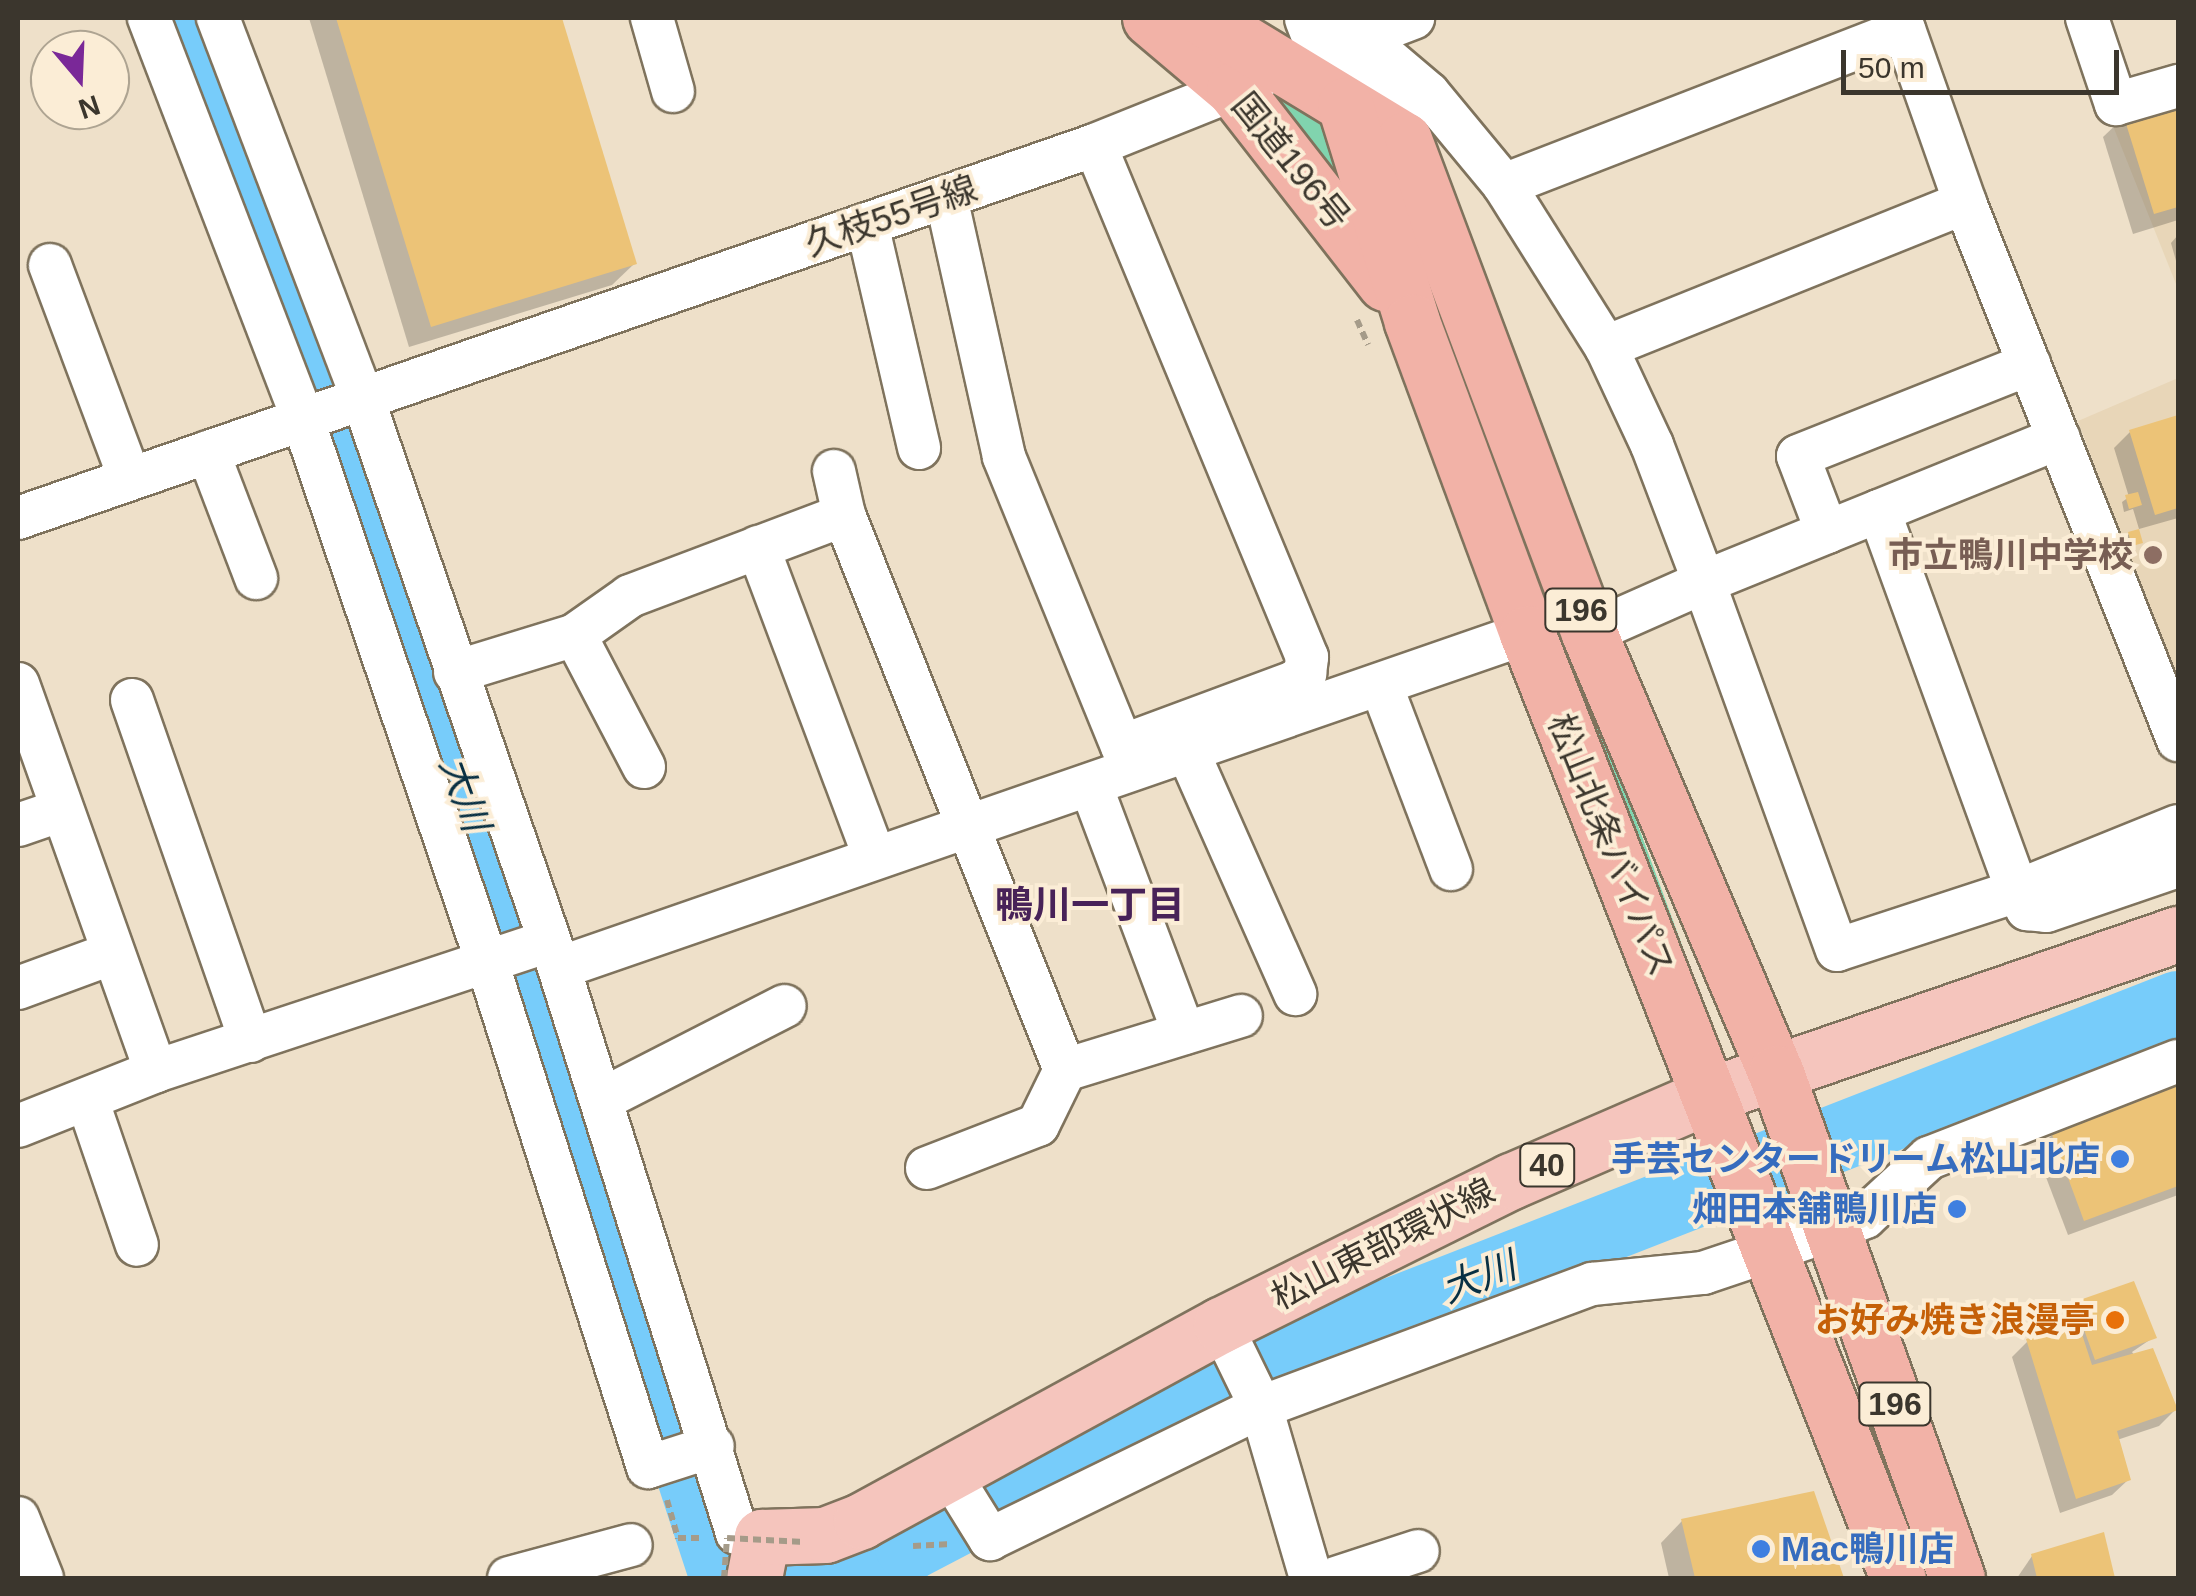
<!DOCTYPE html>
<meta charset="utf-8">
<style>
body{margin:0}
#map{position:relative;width:2196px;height:1596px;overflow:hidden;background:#eee0c9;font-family:Helvetica,"Noto Sans JP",sans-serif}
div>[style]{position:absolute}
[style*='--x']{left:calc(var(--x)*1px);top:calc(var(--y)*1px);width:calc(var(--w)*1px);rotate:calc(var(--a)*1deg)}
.built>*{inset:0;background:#e8d6b8}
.green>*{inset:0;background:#81d4ae}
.shadow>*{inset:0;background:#0003}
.river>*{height:68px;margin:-34px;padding:0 34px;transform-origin:34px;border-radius:34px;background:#77ccfa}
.building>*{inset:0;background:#ecc377}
.path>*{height:6px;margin-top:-3px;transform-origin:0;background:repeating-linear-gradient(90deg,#a59b89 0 8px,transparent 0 13px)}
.roads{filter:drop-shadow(2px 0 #7f735d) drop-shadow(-2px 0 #7f735d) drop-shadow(0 2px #7f735d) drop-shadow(0 -2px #7f735d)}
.minor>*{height:42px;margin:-21px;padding:0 21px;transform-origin:21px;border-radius:21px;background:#fff}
.tertiary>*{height:52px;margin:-26px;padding:0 26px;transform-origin:26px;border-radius:26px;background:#fff}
.primary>*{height:55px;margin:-27.5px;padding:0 27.5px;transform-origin:27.5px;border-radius:27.5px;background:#f5c5bd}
.trunk>*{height:55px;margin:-27.5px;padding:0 27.5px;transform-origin:27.5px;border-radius:27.5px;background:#f2b2a7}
.path-bridge>*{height:6px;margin-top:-3px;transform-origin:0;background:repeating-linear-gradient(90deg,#a59b89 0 8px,transparent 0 13px)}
.dots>*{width:28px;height:28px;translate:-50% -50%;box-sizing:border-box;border:5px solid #fbedd6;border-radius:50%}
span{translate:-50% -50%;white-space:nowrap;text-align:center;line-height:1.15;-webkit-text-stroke:8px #fbedd6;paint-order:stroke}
.shield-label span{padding:2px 8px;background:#fbedd6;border:2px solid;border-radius:8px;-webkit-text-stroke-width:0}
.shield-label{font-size:32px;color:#3b362d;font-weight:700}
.street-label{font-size:35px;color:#3b362d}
.education-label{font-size:35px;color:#785e54;font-weight:700}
.right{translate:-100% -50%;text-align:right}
.shop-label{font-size:35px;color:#366cbe;font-weight:700}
.left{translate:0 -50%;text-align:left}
.food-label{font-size:35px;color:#c56008;font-weight:700}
.water-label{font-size:38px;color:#093043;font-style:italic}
.neighbourhood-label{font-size:38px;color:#482258;font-weight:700}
.frame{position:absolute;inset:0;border:20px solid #3b362d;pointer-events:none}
.north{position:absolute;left:30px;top:30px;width:100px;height:100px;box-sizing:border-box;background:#fbedd6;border:2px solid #aea492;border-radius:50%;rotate:161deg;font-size:28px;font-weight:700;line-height:40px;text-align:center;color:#3b362d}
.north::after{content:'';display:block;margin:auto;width:35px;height:45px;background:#7a2898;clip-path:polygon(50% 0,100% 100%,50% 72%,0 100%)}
.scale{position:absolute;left:1841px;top:50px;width:278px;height:45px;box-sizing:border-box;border:5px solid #3b362d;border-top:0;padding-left:12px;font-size:30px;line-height:35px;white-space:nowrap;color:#3b362d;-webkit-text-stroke:8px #fbedd6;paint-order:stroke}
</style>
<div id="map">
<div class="built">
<div style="clip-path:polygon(2178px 102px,2178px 289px,2111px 121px)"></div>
<div style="clip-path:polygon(2178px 378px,2178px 689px,2078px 421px)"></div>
</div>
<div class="green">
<div style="clip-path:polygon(1291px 94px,1331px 124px,1369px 231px,1264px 104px)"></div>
<div style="clip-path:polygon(1411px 209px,1710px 1021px,1703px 1025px,1401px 210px)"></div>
</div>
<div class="shadow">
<div style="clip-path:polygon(309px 18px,559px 18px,634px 264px,612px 285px,409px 347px)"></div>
<div style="clip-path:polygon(2178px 99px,2178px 220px,2133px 234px,2103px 137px,2125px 116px)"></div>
<div style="clip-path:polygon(2178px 235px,2178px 268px,2171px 243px)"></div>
<div style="clip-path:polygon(2178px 417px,2178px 518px,2139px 529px,2133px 509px,2124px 512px,2122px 502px,2129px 497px,2114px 448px,2130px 432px)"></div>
<div style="clip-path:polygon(2129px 534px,2140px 542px,2127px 549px,2124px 539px)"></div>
<div style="clip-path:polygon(2178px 1087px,2178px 1195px,2068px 1235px,2036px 1151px,2053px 1134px)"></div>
<div style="clip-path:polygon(2076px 1304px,2154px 1337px,2132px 1352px,2175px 1410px,2159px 1426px,2117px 1440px,2129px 1479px,2112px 1495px,2060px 1513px,2012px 1357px,2028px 1341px,2070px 1327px,2065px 1314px)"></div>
<div style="clip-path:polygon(1813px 1494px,1842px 1578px,1669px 1578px,1661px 1543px,1682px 1521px)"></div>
<div style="clip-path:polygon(2102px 1535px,2112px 1578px,2017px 1578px,2032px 1556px)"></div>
</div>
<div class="river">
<div style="--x:181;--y:18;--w:256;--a:68.7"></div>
<div style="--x:274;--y:257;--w:676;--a:70.47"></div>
<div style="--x:500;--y:894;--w:720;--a:71.87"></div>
<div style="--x:793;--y:1578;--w:60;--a:-8.7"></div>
<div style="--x:852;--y:1569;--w:61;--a:-21.1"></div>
<div style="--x:909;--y:1547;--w:390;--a:-27.7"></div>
<div style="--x:1254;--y:1366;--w:992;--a:-21.34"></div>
</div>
<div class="building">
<div style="clip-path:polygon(336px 18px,562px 18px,637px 264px,431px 327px)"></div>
<div style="clip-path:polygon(2178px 97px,2178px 207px,2154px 214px,2123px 114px)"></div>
<div style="clip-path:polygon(2178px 415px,2178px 508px,2155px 515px,2129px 430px)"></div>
<div style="clip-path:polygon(2138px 492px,2142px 505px,2129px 509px,2125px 495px)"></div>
<div style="clip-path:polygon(2139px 529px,2143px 543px,2132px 546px,2128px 532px)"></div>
<div style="clip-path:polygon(2178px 1085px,2178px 1186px,2084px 1221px,2051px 1132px)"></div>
<div style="clip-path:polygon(2134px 1281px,2157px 1338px,2095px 1360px,2074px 1302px)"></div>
<div style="clip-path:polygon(2078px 1322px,2092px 1365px,2153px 1348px,2178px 1410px,2117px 1431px,2131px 1480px,2076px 1499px,2026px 1339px)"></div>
<div style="clip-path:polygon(1814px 1491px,1844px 1578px,1695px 1578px,1681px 1519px)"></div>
<div style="clip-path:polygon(2104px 1532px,2115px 1578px,2037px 1578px,2031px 1554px)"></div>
</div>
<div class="path">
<div style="--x:1357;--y:320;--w:27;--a:66"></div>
<div style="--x:667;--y:1500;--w:40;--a:74"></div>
<div style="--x:678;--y:1538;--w:23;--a:0"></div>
<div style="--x:913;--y:1546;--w:38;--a:-3"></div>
</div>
<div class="roads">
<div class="minor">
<div style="--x:149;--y:18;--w:430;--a:69"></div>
<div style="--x:303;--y:420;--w:572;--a:71.25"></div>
<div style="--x:487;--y:962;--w:530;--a:72.32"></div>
<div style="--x:648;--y:1467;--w:68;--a:-17.9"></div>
<div style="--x:218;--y:18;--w:408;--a:69.2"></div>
<div style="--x:363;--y:399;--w:602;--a:70.99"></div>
<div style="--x:559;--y:968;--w:592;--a:72.51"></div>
<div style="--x:737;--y:1533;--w:25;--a:9"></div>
<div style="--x:652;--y:18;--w:76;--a:74"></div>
<div style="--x:1900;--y:18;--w:196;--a:70.6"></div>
<div style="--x:1965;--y:203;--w:578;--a:68.36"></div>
<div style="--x:2087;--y:18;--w:91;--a:71.4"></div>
<div style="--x:2116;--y:104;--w:65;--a:-16.2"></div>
<div style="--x:1362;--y:37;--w:87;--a:40.3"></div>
<div style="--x:1428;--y:93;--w:119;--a:50.4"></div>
<div style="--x:1332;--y:49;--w:87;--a:-20.9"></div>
<div style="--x:946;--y:197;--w:266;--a:77.4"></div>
<div style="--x:1004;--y:457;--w:312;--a:67.8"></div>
<div style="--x:1122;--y:746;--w:184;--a:-20.4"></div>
<div style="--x:1294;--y:682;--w:14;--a:-36"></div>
<div style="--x:1305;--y:674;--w:17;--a:-83"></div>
<div style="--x:1307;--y:657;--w:554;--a:-112.49"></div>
<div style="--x:867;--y:224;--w:230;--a:76.9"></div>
<div style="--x:50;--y:265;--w:228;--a:69.5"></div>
<div style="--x:1606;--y:347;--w:387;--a:-21.9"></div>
<div style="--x:208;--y:452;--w:135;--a:69.1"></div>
<div style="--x:834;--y:471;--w:45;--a:77.2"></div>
<div style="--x:844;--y:515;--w:597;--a:68.29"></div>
<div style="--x:1879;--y:511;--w:404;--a:70"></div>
<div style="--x:2017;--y:891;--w:189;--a:161.9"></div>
<div style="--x:1837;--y:950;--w:391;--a:-109.9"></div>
<div style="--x:1704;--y:582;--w:133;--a:-22.1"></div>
<div style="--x:1827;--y:532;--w:56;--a:-22"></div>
<div style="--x:1879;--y:511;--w:194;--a:-22.1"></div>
<div style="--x:18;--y:518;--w:1140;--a:-19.1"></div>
<div style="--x:1095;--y:145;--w:175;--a:-21.9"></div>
<div style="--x:1827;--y:532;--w:81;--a:-110.9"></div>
<div style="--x:1798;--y:456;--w:249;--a:-21.7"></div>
<div style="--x:758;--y:547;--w:332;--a:69.4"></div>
<div style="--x:1589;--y:633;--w:126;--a:-23.9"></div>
<div style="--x:1704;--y:582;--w:147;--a:-110.8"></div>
<div style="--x:1652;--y:445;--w:108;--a:-115.1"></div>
<div style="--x:1606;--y:347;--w:191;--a:-122.2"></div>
<div style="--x:1504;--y:185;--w:429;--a:-21.2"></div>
<div style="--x:575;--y:635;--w:149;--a:62.4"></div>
<div style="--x:455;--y:672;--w:126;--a:-17.1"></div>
<div style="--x:575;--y:635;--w:67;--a:-35.3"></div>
<div style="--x:630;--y:596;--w:229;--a:-20.7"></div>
<div style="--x:18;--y:684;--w:411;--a:70.4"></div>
<div style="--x:1381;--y:685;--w:197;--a:69.2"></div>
<div style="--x:132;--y:700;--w:361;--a:70.8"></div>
<div style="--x:1188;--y:752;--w:265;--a:66.1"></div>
<div style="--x:1091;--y:786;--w:264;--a:69.4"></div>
<div style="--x:18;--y:825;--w:46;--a:-18.8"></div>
<div style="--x:2178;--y:826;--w:174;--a:158"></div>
<div style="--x:2017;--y:891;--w:21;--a:61"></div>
<div style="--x:2027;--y:909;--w:19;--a:6"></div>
<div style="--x:2046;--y:911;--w:139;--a:-18.8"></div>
<div style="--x:559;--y:968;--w:1024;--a:-19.09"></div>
<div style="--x:18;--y:988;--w:101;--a:-20.2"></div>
<div style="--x:87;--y:1099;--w:154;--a:71.1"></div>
<div style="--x:603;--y:1099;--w:204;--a:-27.1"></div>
<div style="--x:18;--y:1126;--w:149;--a:-21.7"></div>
<div style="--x:156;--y:1071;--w:414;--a:-18.3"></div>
<div style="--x:927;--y:1168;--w:119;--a:-21.2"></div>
<div style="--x:1038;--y:1125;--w:61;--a:-63.9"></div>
<div style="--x:1065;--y:1070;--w:184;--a:-17.1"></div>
<div style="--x:1221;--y:1325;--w:91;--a:64"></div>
<div style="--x:1261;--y:1407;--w:178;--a:73.7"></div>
<div style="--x:949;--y:1473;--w:78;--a:58.2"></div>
<div style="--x:990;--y:1539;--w:301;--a:-26"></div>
<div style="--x:1261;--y:1407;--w:353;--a:-20.4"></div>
<div style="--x:1592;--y:1284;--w:112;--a:-5.7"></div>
<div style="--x:1703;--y:1273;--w:148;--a:-18.6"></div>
<div style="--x:1843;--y:1226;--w:24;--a:-22"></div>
<div style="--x:1865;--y:1217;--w:87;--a:-42.7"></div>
<div style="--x:1929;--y:1158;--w:267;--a:-21.3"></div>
<div style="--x:18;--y:1518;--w:65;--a:68.2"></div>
<div style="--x:509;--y:1578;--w:126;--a:-15.1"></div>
<div style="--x:1336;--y:1578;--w:86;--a:-18.2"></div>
</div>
<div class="tertiary">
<div style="--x:1311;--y:18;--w:93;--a:68.7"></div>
<div style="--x:1354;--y:18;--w:132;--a:67.7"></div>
</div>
<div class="primary">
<div style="--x:754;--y:1578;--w:42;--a:-79"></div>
<div style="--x:762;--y:1537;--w:63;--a:-1.8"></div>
<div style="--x:825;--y:1535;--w:39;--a:-21"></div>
<div style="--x:861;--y:1521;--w:410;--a:-28.6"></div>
<div style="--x:1221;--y:1325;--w:324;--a:-26.4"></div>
<div style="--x:1511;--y:1181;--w:217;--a:-23.4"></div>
<div style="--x:1710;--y:1095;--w:495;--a:-19"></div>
</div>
<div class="trunk">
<div style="--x:1150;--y:18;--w:110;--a:40.2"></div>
<div style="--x:1234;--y:89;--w:246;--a:52.1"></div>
<div style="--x:1203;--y:18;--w:235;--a:31.3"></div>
<div style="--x:1404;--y:140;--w:527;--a:69.43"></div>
<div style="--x:1589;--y:633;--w:478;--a:67"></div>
<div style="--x:1776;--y:1073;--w:536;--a:70.28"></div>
<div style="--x:1345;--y:105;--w:227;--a:72.8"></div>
<div style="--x:1412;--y:322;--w:332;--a:69.7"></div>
<div style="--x:1527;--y:633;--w:1015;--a:68.57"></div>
</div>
</div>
<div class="path-bridge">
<div style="--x:724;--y:1578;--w:40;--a:-85.7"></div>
<div style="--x:727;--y:1538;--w:77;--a:3"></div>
</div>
<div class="dots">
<div style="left:2153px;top:555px;background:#8d6e63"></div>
<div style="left:2120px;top:1159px;background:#3f7fe0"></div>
<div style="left:1957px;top:1209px;background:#3f7fe0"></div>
<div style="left:2115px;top:1320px;background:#e8710a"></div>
<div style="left:1761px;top:1549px;background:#3f7fe0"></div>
</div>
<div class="shield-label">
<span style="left:1581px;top:610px">196</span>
<span style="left:1547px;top:1165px">40</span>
<span style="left:1895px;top:1404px">196</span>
</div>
<div class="street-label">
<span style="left:1291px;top:161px;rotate:51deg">国道196号</span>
<span style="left:891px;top:216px;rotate:-19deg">久枝55号線</span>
<span style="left:1611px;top:845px;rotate:68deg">松山北条バイパス</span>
<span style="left:1383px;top:1244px;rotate:-27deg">松山東部環状線</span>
</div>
<div class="education-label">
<span class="right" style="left:2133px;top:555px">市立鴨川中学校</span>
</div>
<div class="shop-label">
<span class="right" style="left:2100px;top:1159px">手芸センタードリーム松山北店</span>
<span class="right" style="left:1937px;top:1209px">畑田本舗鴨川店</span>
<span class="left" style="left:1781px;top:1549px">Mac鴨川店</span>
</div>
<div class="food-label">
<span class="right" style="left:2095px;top:1320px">お好み焼き浪漫亭</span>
</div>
<div class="water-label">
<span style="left:464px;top:794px;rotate:70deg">大川</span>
<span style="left:1479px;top:1278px;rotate:-21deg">大川</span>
</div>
<div class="neighbourhood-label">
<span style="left:1090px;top:906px">鴨川一丁目</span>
</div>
<div class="frame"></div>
<div class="north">N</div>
<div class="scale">50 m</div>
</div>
